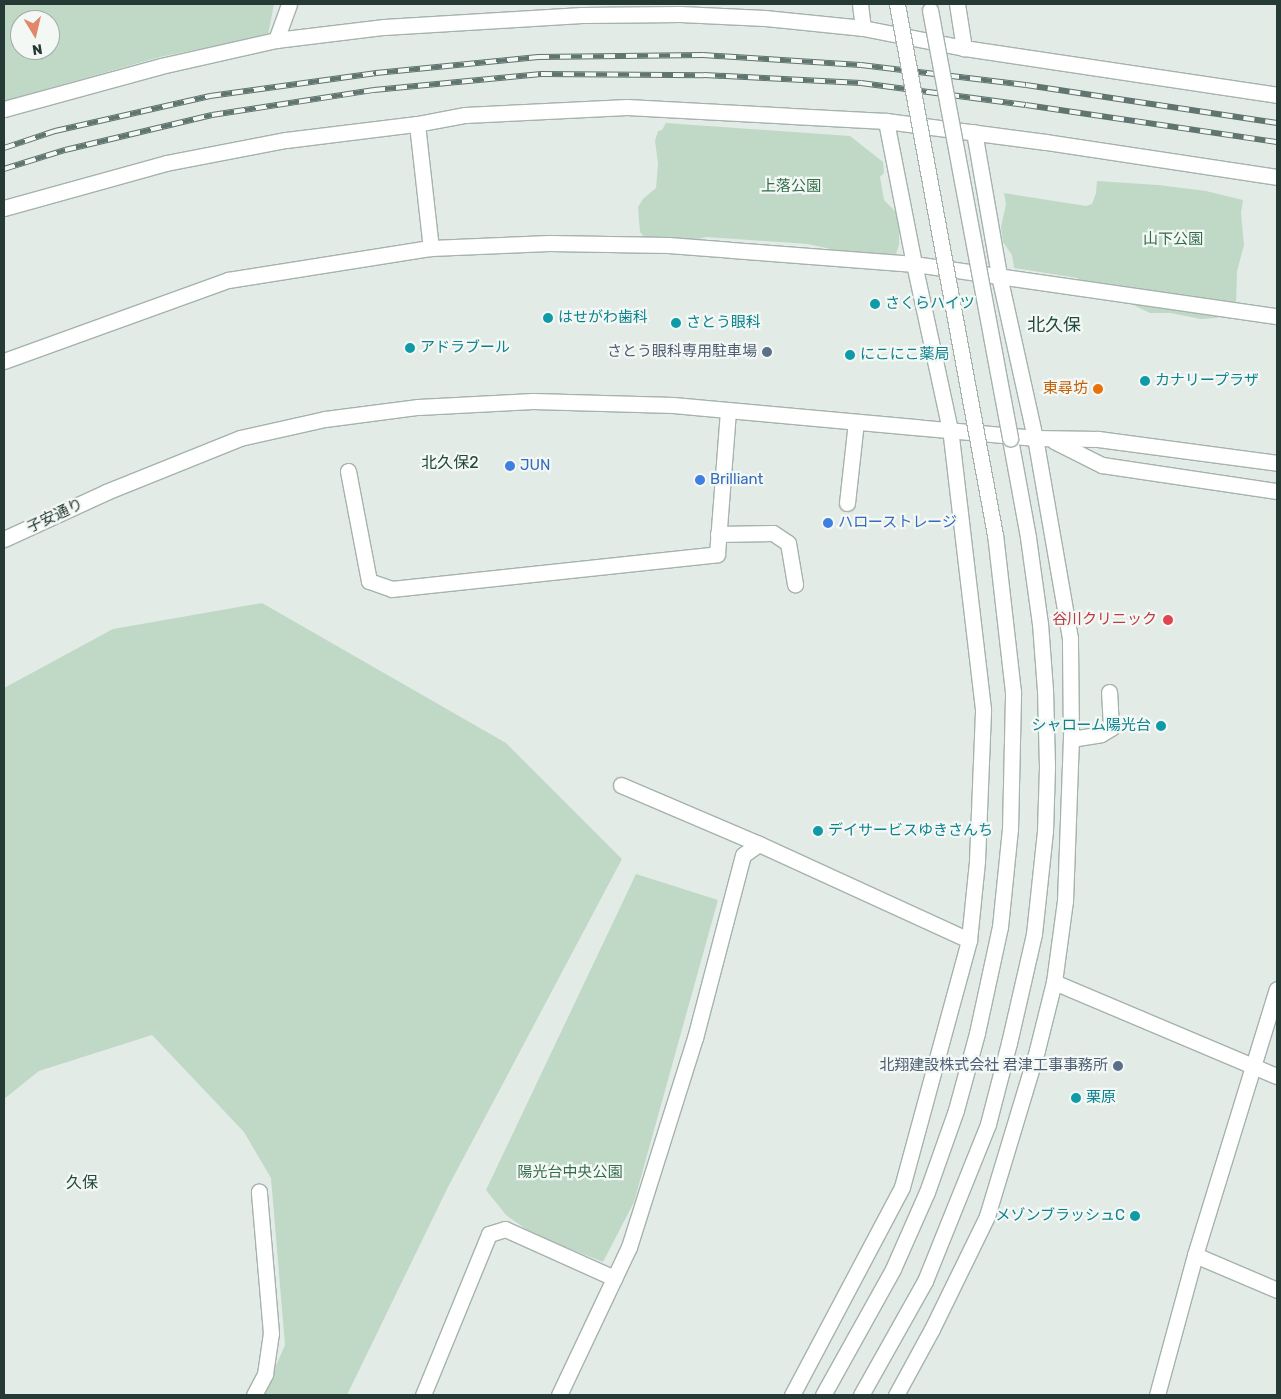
<!DOCTYPE html>
<meta charset="utf-8">
<style>
body{margin:0}
#map{position:relative;width:1281px;height:1399px;overflow:hidden;background:#e3ebe7;font-family:Rubik,"Noto Sans JP",sans-serif}
div>[style]{position:absolute}
[style*='--x']{left:calc(var(--x)*1px);top:calc(var(--y)*1px);width:calc(var(--w)*1px);rotate:calc(var(--a)*1deg)}
.green>*{inset:0;background:#bfd9c6}
.roads{filter:drop-shadow(1px 0 #a6b2ae) drop-shadow(-1px 0 #a6b2ae) drop-shadow(0 1px #a6b2ae) drop-shadow(0 -1px #a6b2ae)}
.minor>*{height:15px;margin:-7.5px;padding:0 7.5px;transform-origin:7.5px;border-radius:7.5px;background:#fff}
.rail>*{height:5.5px;margin-top:-2.75px;transform-origin:0;background:repeating-linear-gradient(90deg,#f3f8f5 0 11px,#60756f 0 22px);box-sizing:border-box;border-block:1px solid #60756f}
.bridges{filter:drop-shadow(1px 0 #a6b2ae) drop-shadow(-1px 0 #a6b2ae) drop-shadow(0 1px #a6b2ae) drop-shadow(0 -1px #a6b2ae)}
.minor-bridge>*{height:15px;margin:-7.5px;padding:0 7.5px;transform-origin:7.5px;border-radius:7.5px;background:#fff}
.dots>*{width:14px;height:14px;translate:-50% -50%;box-sizing:border-box;border:2px solid #f3f8f5;border-radius:50%}
span{translate:-50% -50%;white-space:nowrap;text-align:center;line-height:1.15;-webkit-text-stroke:4.5px #f3f8f5;paint-order:stroke}
.park-label{font-size:15px;color:#346c49}
.culture-label{font-size:15px;color:#0d838f}
.left{translate:0 -50%;text-align:left}
.right{translate:-100% -50%;text-align:right}
.service-label{font-size:15px;color:#4e5e75}
.food-label{font-size:15px;color:#c56008}
.shop-label{font-size:15px;color:#366cbe}
.street-label{font-size:15px;color:#253a34}
.health-label{font-size:15px;color:#be3a42}
.neighbourhood-label{font-size:16px;color:#234a40}
.quarter-label{font-size:18px;color:#234a40}
.frame{position:absolute;inset:0;border:5px solid #253a34;pointer-events:none}
.north{position:absolute;left:10px;top:10px;width:50px;height:50px;box-sizing:border-box;background:#f3f8f5;border:1px solid #a1aca8;border-radius:50%;rotate:171deg;font-size:14px;font-weight:700;line-height:20px;text-align:center;color:#253a34}
.north::after{content:'';display:block;margin:auto;width:18px;height:22px;background:#e1886b;clip-path:polygon(50% 0,100% 100%,50% 72%,0 100%)}
</style>
<div id="map">
<div class="green">
<div style="clip-path:polygon(evenodd,4px 4px,274px 4px,268px 35px,160px 57px,4px 101px,4px 4px,20px 20px,50px 20px,50px 50px,20px 50px,20px 20px)"></div>
<div style="clip-path:polygon(666px 123px,850px 136px,883px 162px,884px 173px,880px 177px,884px 200px,896px 212px,899px 229px,899px 245px,895px 257px,840px 251px,808px 244px,706px 237px,694px 240px,646px 239px,640px 232px,638px 207px,643px 199px,656px 188px,658px 164px,655px 141px,658px 131px,662px 130px)"></div>
<div style="clip-path:polygon(1097px 181px,1158px 185px,1206px 191px,1243px 200px,1241px 213px,1244px 245px,1237px 271px,1236px 307px,1228px 315px,1216px 318px,1201px 319px,1170px 313px,1150px 313px,1077px 278px,1014px 268px,1012px 255px,1003px 242px,1001px 227px,1006px 204px,1004px 193px,1086px 206px,1092px 204px,1096px 193px)"></div>
<div style="clip-path:polygon(262px 603px,506px 743px,622px 859px,448px 1187px,347px 1395px,263px 1395px,285px 1345px,271px 1178px,244px 1132px,152px 1035px,39px 1071px,4px 1099px,4px 688px,113px 629px)"></div>
<div style="clip-path:polygon(636px 874px,718px 900px,634px 1202px,603px 1262px,533px 1234px,506px 1215px,486px 1190px)"></div>
</div>
<div class="roads">
<div class="minor">
<div style="--x:860;--y:4;--w:24;--a:83"></div>
<div style="--x:957;--y:4;--w:45;--a:81"></div>
<div style="--x:276;--y:40;--w:38;--a:-70"></div>
<div style="--x:4;--y:109;--w:163;--a:-15.3"></div>
<div style="--x:161;--y:66;--w:118;--a:-12.7"></div>
<div style="--x:276;--y:40;--w:109;--a:-6.9"></div>
<div style="--x:384;--y:27;--w:198;--a:-3.5"></div>
<div style="--x:582;--y:15;--w:98;--a:-0.6"></div>
<div style="--x:680;--y:14;--w:85;--a:2.7"></div>
<div style="--x:765;--y:18;--w:99;--a:5.8"></div>
<div style="--x:863;--y:28;--w:103;--a:11.2"></div>
<div style="--x:964;--y:48;--w:317;--a:8.5"></div>
<div style="--x:417;--y:124;--w:125;--a:83.6"></div>
<div style="--x:4;--y:208;--w:168;--a:-15.5"></div>
<div style="--x:166;--y:163;--w:122;--a:-10.9"></div>
<div style="--x:286;--y:140;--w:132;--a:-7"></div>
<div style="--x:417;--y:124;--w:49;--a:-10.6"></div>
<div style="--x:465;--y:115;--w:162;--a:-2.8"></div>
<div style="--x:627;--y:107;--w:259;--a:3.1"></div>
<div style="--x:886;--y:121;--w:161;--a:7.5"></div>
<div style="--x:1046;--y:142;--w:234;--a:8.6"></div>
<div style="--x:4;--y:361;--w:238;--a:-19.9"></div>
<div style="--x:228;--y:280;--w:206;--a:-9"></div>
<div style="--x:431;--y:248;--w:118;--a:-2.4"></div>
<div style="--x:549;--y:243;--w:119;--a:1"></div>
<div style="--x:668;--y:245;--w:247;--a:4.4"></div>
<div style="--x:914;--y:264;--w:367;--a:8.2"></div>
<div style="--x:1054;--y:441;--w:54;--a:26.6"></div>
<div style="--x:1102;--y:465;--w:177;--a:8.5"></div>
<div style="--x:348;--y:471;--w:112;--a:79.2"></div>
<div style="--x:369;--y:581;--w:24;--a:19"></div>
<div style="--x:392;--y:589;--w:327;--a:-6.1"></div>
<div style="--x:717;--y:554;--w:144;--a:-85.6"></div>
<div style="--x:847;--y:503;--w:81;--a:-83.7"></div>
<div style="--x:718;--y:534;--w:55;--a:-1"></div>
<div style="--x:773;--y:533;--w:18;--a:34"></div>
<div style="--x:788;--y:543;--w:42;--a:80.3"></div>
<div style="--x:4;--y:539;--w:112;--a:-24.7"></div>
<div style="--x:106;--y:492;--w:144;--a:-21.9"></div>
<div style="--x:240;--y:438;--w:87;--a:-12.6"></div>
<div style="--x:325;--y:419;--w:94;--a:-7.4"></div>
<div style="--x:418;--y:407;--w:115;--a:-3"></div>
<div style="--x:533;--y:401;--w:140;--a:1.6"></div>
<div style="--x:673;--y:405;--w:364;--a:5.2"></div>
<div style="--x:1035;--y:438;--w:63;--a:0.9"></div>
<div style="--x:1098;--y:439;--w:181;--a:7.6"></div>
<div style="--x:1071;--y:739;--w:30;--a:-9"></div>
<div style="--x:1101;--y:734;--w:12;--a:-31"></div>
<div style="--x:1111;--y:728;--w:36;--a:-93"></div>
<div style="--x:621;--y:785;--w:150;--a:23.1"></div>
<div style="--x:1054;--y:982;--w:242;--a:22.9"></div>
<div style="--x:1195;--y:1255;--w:89;--a:23.1"></div>
<div style="--x:254;--y:1395;--w:24;--a:-62"></div>
<div style="--x:265;--y:1374;--w:41;--a:-81.7"></div>
<div style="--x:271;--y:1333;--w:142;--a:-94.9"></div>
<div style="--x:423;--y:1395;--w:174;--a:-67.7"></div>
<div style="--x:489;--y:1234;--w:17;--a:-17"></div>
<div style="--x:505;--y:1229;--w:120;--a:24.2"></div>
<div style="--x:559;--y:1395;--w:164;--a:-64.7"></div>
<div style="--x:629;--y:1247;--w:219;--a:-72.5"></div>
<div style="--x:695;--y:1038;--w:189;--a:-75.3"></div>
<div style="--x:743;--y:855;--w:19;--a:-35"></div>
<div style="--x:759;--y:844;--w:231;--a:24.6"></div>
<div style="--x:792;--y:1395;--w:235;--a:-62.1"></div>
<div style="--x:902;--y:1187;--w:256;--a:-74.8"></div>
<div style="--x:969;--y:940;--w:79;--a:-84.2"></div>
<div style="--x:977;--y:861;--w:152;--a:-87.7"></div>
<div style="--x:983;--y:709;--w:281;--a:-96.7"></div>
<div style="--x:950;--y:430;--w:170;--a:-102.2"></div>
<div style="--x:914;--y:264;--w:146;--a:-101.1"></div>
<div style="--x:861;--y:1395;--w:131;--a:-60.7"></div>
<div style="--x:925;--y:1281;--w:169;--a:-68.1"></div>
<div style="--x:988;--y:1124;--w:84;--a:-75.5"></div>
<div style="--x:1009;--y:1043;--w:112;--a:-77.1"></div>
<div style="--x:1034;--y:934;--w:104;--a:-83.9"></div>
<div style="--x:1045;--y:831;--w:65;--a:-88.2"></div>
<div style="--x:1047;--y:766;--w:76;--a:-91.5"></div>
<div style="--x:1045;--y:690;--w:66;--a:-94.3"></div>
<div style="--x:1040;--y:624;--w:88;--a:-97.9"></div>
<div style="--x:1028;--y:537;--w:100;--a:-100.4"></div>
<div style="--x:896;--y:1395;--w:75;--a:-61.4"></div>
<div style="--x:932;--y:1329;--w:126;--a:-64"></div>
<div style="--x:987;--y:1216;--w:173;--a:-73.2"></div>
<div style="--x:1037;--y:1050;--w:70;--a:-76"></div>
<div style="--x:1054;--y:982;--w:82;--a:-82.3"></div>
<div style="--x:1065;--y:901;--w:162;--a:-87.9"></div>
<div style="--x:1071;--y:739;--w:101;--a:-90.6"></div>
<div style="--x:1070;--y:638;--w:203;--a:-99.9"></div>
<div style="--x:1035;--y:438;--w:167;--a:-102.5"></div>
<div style="--x:999;--y:275;--w:145;--a:-99.9"></div>
<div style="--x:1157;--y:1395;--w:145;--a:-74.8"></div>
<div style="--x:1195;--y:1255;--w:278;--a:-72.9"></div>
</div>
</div>
<div class="rail">
<div style="--x:4;--y:148;--w:54;--a:-18.4"></div>
<div style="--x:55;--y:131;--w:159;--a:-12.7"></div>
<div style="--x:210;--y:96;--w:168;--a:-7.9"></div>
<div style="--x:376;--y:73;--w:163;--a:-5.6"></div>
<div style="--x:538;--y:57;--w:165;--a:-0.7"></div>
<div style="--x:703;--y:55;--w:158;--a:3.6"></div>
<div style="--x:861;--y:65;--w:166;--a:6.9"></div>
<div style="--x:1026;--y:85;--w:254;--a:8.6"></div>
<div style="--x:4;--y:169;--w:64;--a:-17.3"></div>
<div style="--x:65;--y:150;--w:151;--a:-13.4"></div>
<div style="--x:212;--y:115;--w:164;--a:-8.8"></div>
<div style="--x:374;--y:90;--w:168;--a:-5.5"></div>
<div style="--x:541;--y:74;--w:163;--a:0.4"></div>
<div style="--x:704;--y:75;--w:157;--a:2.9"></div>
<div style="--x:861;--y:83;--w:166;--a:7.6"></div>
<div style="--x:1026;--y:105;--w:254;--a:8.4"></div>
</div>
<div class="bridges">
<div class="minor-bridge">
<div style="--x:930;--y:10;--w:436;--a:79.4"></div>
<div style="--x:823;--y:1395;--w:144;--a:-60.9"></div>
<div style="--x:893;--y:1269;--w:84;--a:-66.2"></div>
<div style="--x:927;--y:1192;--w:87;--a:-70.5"></div>
<div style="--x:956;--y:1110;--w:80;--a:-74.7"></div>
<div style="--x:977;--y:1033;--w:108;--a:-77.8"></div>
<div style="--x:1000;--y:927;--w:99;--a:-84.2"></div>
<div style="--x:1010;--y:829;--w:137;--a:-88.7"></div>
<div style="--x:1013;--y:692;--w:158;--a:-96.5"></div>
<div style="--x:995;--y:535;--w:540;--a:-100.46"></div>
</div>
</div>
<div class="dots">
<div style="left:875px;top:304px;background:#0f9aa8"></div>
<div style="left:548px;top:318px;background:#0f9aa8"></div>
<div style="left:676px;top:323px;background:#0f9aa8"></div>
<div style="left:410px;top:348px;background:#0f9aa8"></div>
<div style="left:767px;top:352px;background:#5c6f8a"></div>
<div style="left:850px;top:355px;background:#0f9aa8"></div>
<div style="left:1145px;top:381px;background:#0f9aa8"></div>
<div style="left:1098px;top:389px;background:#e8710a"></div>
<div style="left:510px;top:466px;background:#3f7fe0"></div>
<div style="left:700px;top:480px;background:#3f7fe0"></div>
<div style="left:828px;top:523px;background:#3f7fe0"></div>
<div style="left:1168px;top:620px;background:#e0444e"></div>
<div style="left:1161px;top:726px;background:#0f9aa8"></div>
<div style="left:818px;top:831px;background:#0f9aa8"></div>
<div style="left:1118px;top:1066px;background:#5c6f8a"></div>
<div style="left:1076px;top:1098px;background:#0f9aa8"></div>
<div style="left:1135px;top:1216px;background:#0f9aa8"></div>
</div>
<div class="park-label">
<span style="left:791px;top:187px">上落公園</span>
<span style="left:1173px;top:240px">山下公園</span>
<span style="left:570px;top:1173px">陽光台中央公園</span>
</div>
<div class="culture-label">
<span class="left" style="left:885px;top:304px">さくらハイツ</span>
<span class="left" style="left:558px;top:318px">はせがわ歯科</span>
<span class="left" style="left:686px;top:323px">さとう眼科</span>
<span class="left" style="left:420px;top:348px">アドラブール</span>
<span class="left" style="left:860px;top:355px">にこにこ薬局</span>
<span class="left" style="left:1155px;top:381px">カナリープラザ</span>
<span class="right" style="left:1151px;top:726px">シャローム陽光台</span>
<span class="left" style="left:828px;top:831px">デイサービスゆきさんち</span>
<span class="left" style="left:1086px;top:1098px">栗原</span>
<span class="right" style="left:1125px;top:1216px">メゾンブラッシュC</span>
</div>
<div class="service-label">
<span class="right" style="left:757px;top:352px">さとう眼科専用駐車場</span>
<span class="right" style="left:1108px;top:1066px">北翔建設株式会社 君津工事事務所</span>
</div>
<div class="food-label">
<span class="right" style="left:1088px;top:389px">東尋坊</span>
</div>
<div class="shop-label">
<span class="left" style="left:520px;top:466px">JUN</span>
<span class="left" style="left:710px;top:480px">Brilliant</span>
<span class="left" style="left:838px;top:523px">ハローストレージ</span>
</div>
<div class="street-label">
<span style="left:55px;top:516px;rotate:-25deg">子安通り</span>
</div>
<div class="health-label">
<span class="right" style="left:1157px;top:620px">谷川クリニック</span>
</div>
<div class="neighbourhood-label">
<span style="left:450px;top:463px">北久保2</span>
<span style="left:82px;top:1183px">久保</span>
</div>
<div class="quarter-label">
<span style="left:1054px;top:325px">北久保</span>
</div>
<div class="frame"></div>
<div class="north">N</div>
</div>
